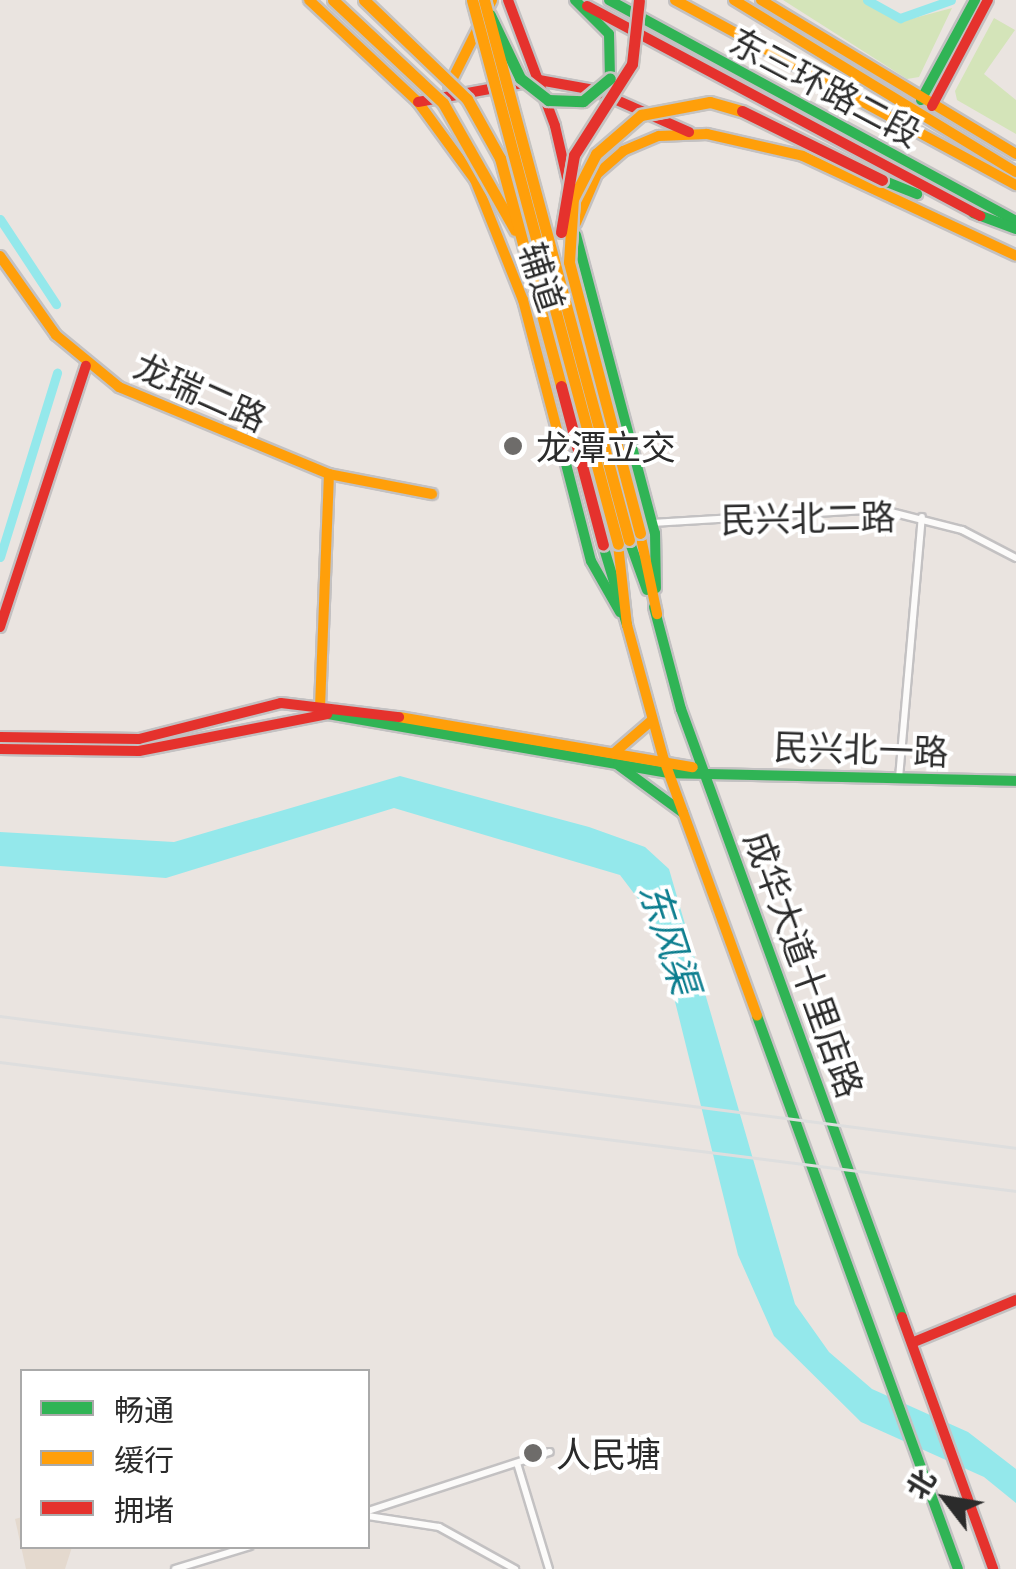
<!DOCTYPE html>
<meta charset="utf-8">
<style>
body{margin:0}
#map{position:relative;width:1016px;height:1569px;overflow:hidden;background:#eae4e0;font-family:Barlow,"Noto Sans SC",sans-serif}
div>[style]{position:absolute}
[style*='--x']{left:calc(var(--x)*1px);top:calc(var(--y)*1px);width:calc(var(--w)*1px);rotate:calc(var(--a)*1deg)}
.education>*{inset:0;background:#e4d9ce}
.green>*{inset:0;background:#d4e4b9}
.water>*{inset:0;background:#94e8eb}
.canal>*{height:9px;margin:-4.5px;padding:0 4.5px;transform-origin:4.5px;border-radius:4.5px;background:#94e8eb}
.roads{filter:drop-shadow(2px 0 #c3c1c2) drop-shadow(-2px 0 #c3c1c2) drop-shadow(0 2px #c3c1c2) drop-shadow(0 -2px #c3c1c2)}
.street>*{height:6px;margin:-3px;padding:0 3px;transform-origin:3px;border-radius:3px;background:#fcfbfa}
.fast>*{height:10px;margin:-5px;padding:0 5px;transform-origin:5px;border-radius:5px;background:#30b455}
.slow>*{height:10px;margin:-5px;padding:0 5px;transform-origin:5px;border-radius:5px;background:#ff9f0a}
.jam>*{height:10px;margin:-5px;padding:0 5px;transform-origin:5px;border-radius:5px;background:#e5322d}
.rail>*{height:2.5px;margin:-1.25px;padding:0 1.25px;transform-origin:1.25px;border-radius:1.25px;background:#dedede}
.bridges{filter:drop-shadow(2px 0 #c5c3c1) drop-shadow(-2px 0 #c5c3c1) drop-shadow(0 2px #c5c3c1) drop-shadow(0 -2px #c5c3c1)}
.fast-bridge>*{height:11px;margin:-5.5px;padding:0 5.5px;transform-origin:5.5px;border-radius:5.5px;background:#30b455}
.slow-bridge>*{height:11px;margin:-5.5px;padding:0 5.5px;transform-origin:5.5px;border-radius:5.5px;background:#ff9f0a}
.jam-bridge>*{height:11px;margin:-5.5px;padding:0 5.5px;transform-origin:5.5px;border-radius:5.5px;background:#e5322d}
.dots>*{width:28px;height:28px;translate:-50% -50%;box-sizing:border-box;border:5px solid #fff;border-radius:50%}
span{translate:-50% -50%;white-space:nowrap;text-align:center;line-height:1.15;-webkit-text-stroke:8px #fff;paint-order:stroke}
.street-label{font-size:35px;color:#2b2b2b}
.poi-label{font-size:35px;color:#2b2b2b}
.left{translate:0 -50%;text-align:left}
.water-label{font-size:38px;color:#0c7e8f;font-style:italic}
.legend{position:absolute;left:20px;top:1369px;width:350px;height:180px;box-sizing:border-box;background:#fff;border:2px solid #aaa;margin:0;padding:12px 18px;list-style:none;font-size:30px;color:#2b2b2b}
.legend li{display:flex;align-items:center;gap:20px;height:50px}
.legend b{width:50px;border:2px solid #aaa}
.north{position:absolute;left:896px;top:1449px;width:100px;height:100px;-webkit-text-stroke:8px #fff;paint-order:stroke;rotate:301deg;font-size:28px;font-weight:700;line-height:40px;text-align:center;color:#2b2b2b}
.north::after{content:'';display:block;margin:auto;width:35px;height:45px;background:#2b2b2b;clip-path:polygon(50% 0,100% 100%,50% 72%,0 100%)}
</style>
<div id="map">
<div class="education">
<div style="clip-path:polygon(22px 1517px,22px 1546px,72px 1547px,65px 1569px,26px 1569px,15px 1519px)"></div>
</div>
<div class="green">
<div style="clip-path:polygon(783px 0,864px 0,903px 21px,952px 8px,919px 77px,907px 79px)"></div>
<div style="clip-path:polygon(994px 18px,1015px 30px,984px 74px,1016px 100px,1016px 134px,957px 100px,955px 91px)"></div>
</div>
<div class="water">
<div style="clip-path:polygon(400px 776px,589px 827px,645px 847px,669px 869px,795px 1304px,829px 1352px,872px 1389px,968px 1432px,1016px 1469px,1016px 1503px,984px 1477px,861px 1422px,774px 1336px,738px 1255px,655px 921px,620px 875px,394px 808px,166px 878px,0 866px,0 832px,174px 842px)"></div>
</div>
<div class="canal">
<div style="--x:867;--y:0;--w:38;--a:29"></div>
<div style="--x:900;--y:18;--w:54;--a:-19.4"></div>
<div style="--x:0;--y:219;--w:102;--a:56.6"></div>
<div style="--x:0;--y:557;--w:193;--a:-72.8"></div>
</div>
<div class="roads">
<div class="street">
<div style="--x:652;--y:523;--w:227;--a:-3.5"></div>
<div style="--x:879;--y:509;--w:86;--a:14.2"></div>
<div style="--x:962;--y:530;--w:61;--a:27.4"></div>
<div style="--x:899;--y:778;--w:262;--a:-85"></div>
<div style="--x:517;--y:1463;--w:111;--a:73.2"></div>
<div style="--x:368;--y:1511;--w:191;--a:-18"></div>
<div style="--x:368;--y:1516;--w:72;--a:8.8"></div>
<div style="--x:439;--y:1527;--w:87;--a:28.9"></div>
<div style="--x:175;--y:1569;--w:78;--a:-17"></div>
</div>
<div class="fast">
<div style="--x:575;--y:0;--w:48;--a:45"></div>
<div style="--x:609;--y:34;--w:44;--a:88.7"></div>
<div style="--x:609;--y:0;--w:463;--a:28.5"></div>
<div style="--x:921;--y:100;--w:114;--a:-61.6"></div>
<div style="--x:882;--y:180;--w:38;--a:22"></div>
<div style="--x:973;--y:213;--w:46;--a:20.4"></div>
<div style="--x:576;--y:235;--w:308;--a:75.2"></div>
<div style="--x:655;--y:533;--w:55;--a:89"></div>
<div style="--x:565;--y:460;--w:104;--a:75.6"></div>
<div style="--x:591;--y:561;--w:59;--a:60.4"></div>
<div style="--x:629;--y:540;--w:53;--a:70.2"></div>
<div style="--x:603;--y:545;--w:84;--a:73.3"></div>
<div style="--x:654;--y:607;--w:106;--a:75.2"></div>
<div style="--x:681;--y:709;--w:647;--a:70.02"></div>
<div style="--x:327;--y:714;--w:346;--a:9.8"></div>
<div style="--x:668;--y:773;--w:348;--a:1.3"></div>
<div style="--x:618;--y:765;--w:81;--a:36.4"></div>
<div style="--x:757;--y:1016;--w:588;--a:70.03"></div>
</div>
<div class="slow">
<div style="--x:309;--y:0;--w:149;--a:43.1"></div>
<div style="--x:418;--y:102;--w:97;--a:53.8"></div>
<div style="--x:475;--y:180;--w:129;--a:68.2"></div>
<div style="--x:523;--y:300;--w:165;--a:75.3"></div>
<div style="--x:675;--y:0;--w:388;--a:28.5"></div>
<div style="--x:734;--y:0;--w:330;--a:31.4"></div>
<div style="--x:761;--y:0;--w:298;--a:31.1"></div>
<div style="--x:449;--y:86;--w:96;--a:-63.4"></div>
<div style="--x:576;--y:223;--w:53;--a:-66.8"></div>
<div style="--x:597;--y:174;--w:35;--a:-41"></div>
<div style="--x:623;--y:151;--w:39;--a:-23"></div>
<div style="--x:659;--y:136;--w:48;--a:-2.4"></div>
<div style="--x:707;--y:134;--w:98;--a:12.9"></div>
<div style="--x:803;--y:156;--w:235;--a:25.1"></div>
<div style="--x:0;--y:256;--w:97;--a:54.7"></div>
<div style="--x:56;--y:335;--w:82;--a:39.5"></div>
<div style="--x:119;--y:387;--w:227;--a:22.5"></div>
<div style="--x:329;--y:474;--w:105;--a:11"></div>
<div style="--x:640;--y:533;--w:83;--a:78.1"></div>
<div style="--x:618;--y:544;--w:81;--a:83.7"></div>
<div style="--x:627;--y:625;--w:140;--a:74.7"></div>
<div style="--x:664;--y:760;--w:272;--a:70"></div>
<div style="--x:320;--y:708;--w:234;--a:-87.8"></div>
<div style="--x:399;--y:717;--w:298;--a:9.7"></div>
<div style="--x:614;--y:753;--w:49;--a:-40.9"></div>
</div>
<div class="jam">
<div style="--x:508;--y:0;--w:134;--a:69.5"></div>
<div style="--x:555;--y:126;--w:80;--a:77"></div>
<div style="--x:587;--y:6;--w:446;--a:28.1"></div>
<div style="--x:418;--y:102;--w:123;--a:-10.3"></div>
<div style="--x:539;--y:80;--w:56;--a:10.3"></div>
<div style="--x:594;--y:90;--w:104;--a:23.9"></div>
<div style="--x:932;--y:106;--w:120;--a:-62.2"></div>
<div style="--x:0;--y:627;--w:275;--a:-71.8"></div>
<div style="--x:0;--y:737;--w:139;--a:0.8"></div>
<div style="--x:139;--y:739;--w:146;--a:-14.2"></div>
<div style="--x:281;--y:703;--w:119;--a:6.8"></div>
<div style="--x:0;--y:749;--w:139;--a:0.8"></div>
<div style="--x:139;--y:751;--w:192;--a:-11.1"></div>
<div style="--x:902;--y:1317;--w:268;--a:70.1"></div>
<div style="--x:914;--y:1342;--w:110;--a:-22.4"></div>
</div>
</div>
<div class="rail">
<div style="--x:0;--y:1016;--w:1025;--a:7.4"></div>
<div style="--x:0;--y:1062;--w:1024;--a:7.24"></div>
</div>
<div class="bridges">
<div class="fast-bridge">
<div style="--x:490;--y:15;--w:70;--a:64.5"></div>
<div style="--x:520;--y:78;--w:36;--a:38"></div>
<div style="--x:548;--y:100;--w:35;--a:2"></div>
<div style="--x:583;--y:101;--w:35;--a:-40"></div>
</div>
<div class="slow-bridge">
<div style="--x:333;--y:0;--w:151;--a:43.1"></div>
<div style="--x:443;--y:103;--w:146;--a:60.4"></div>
<div style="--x:364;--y:0;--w:143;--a:43.9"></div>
<div style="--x:467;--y:99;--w:68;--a:60.8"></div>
<div style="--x:500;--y:158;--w:236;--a:75"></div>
<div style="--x:472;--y:0;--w:563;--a:74.98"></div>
<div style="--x:484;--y:0;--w:559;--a:74.97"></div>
<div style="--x:640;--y:533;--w:280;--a:-104.7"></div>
<div style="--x:569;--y:262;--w:63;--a:-86.4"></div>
<div style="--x:573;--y:199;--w:51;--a:-62.9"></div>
<div style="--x:596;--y:154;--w:60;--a:-40.9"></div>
<div style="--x:641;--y:115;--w:70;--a:-10.7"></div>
<div style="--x:710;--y:102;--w:33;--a:16"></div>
</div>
<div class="jam-bridge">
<div style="--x:742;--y:111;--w:156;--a:26.2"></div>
<div style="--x:561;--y:232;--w:78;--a:-80.4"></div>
<div style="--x:574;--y:155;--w:108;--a:-57.5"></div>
<div style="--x:632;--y:64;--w:64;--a:-83.8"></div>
<div style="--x:561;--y:386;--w:164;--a:75.2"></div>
</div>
</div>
<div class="dots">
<div style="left:513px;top:446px;background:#6e6c6a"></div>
<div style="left:533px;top:1453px;background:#6e6c6a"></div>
</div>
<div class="street-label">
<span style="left:826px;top:86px;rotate:28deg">东三环路二段</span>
<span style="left:543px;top:277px;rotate:72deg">辅道</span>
<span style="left:201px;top:391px;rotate:24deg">龙瑞二路</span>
<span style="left:808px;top:517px;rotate:-1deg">民兴北二路</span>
<span style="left:861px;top:748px;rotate:2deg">民兴北一路</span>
<span style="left:805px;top:964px;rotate:70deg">成华大道十里店路</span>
</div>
<div class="poi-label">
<span class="left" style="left:536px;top:446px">龙潭立交</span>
<span class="left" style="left:556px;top:1453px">人民塘</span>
</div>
<div class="water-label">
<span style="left:670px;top:938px;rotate:72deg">东风渠</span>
</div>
<ul class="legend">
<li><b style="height:12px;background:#30b455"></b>畅通</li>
<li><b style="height:12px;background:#ff9f0a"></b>缓行</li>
<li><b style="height:12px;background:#e5322d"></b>拥堵</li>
</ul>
<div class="north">北</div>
</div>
